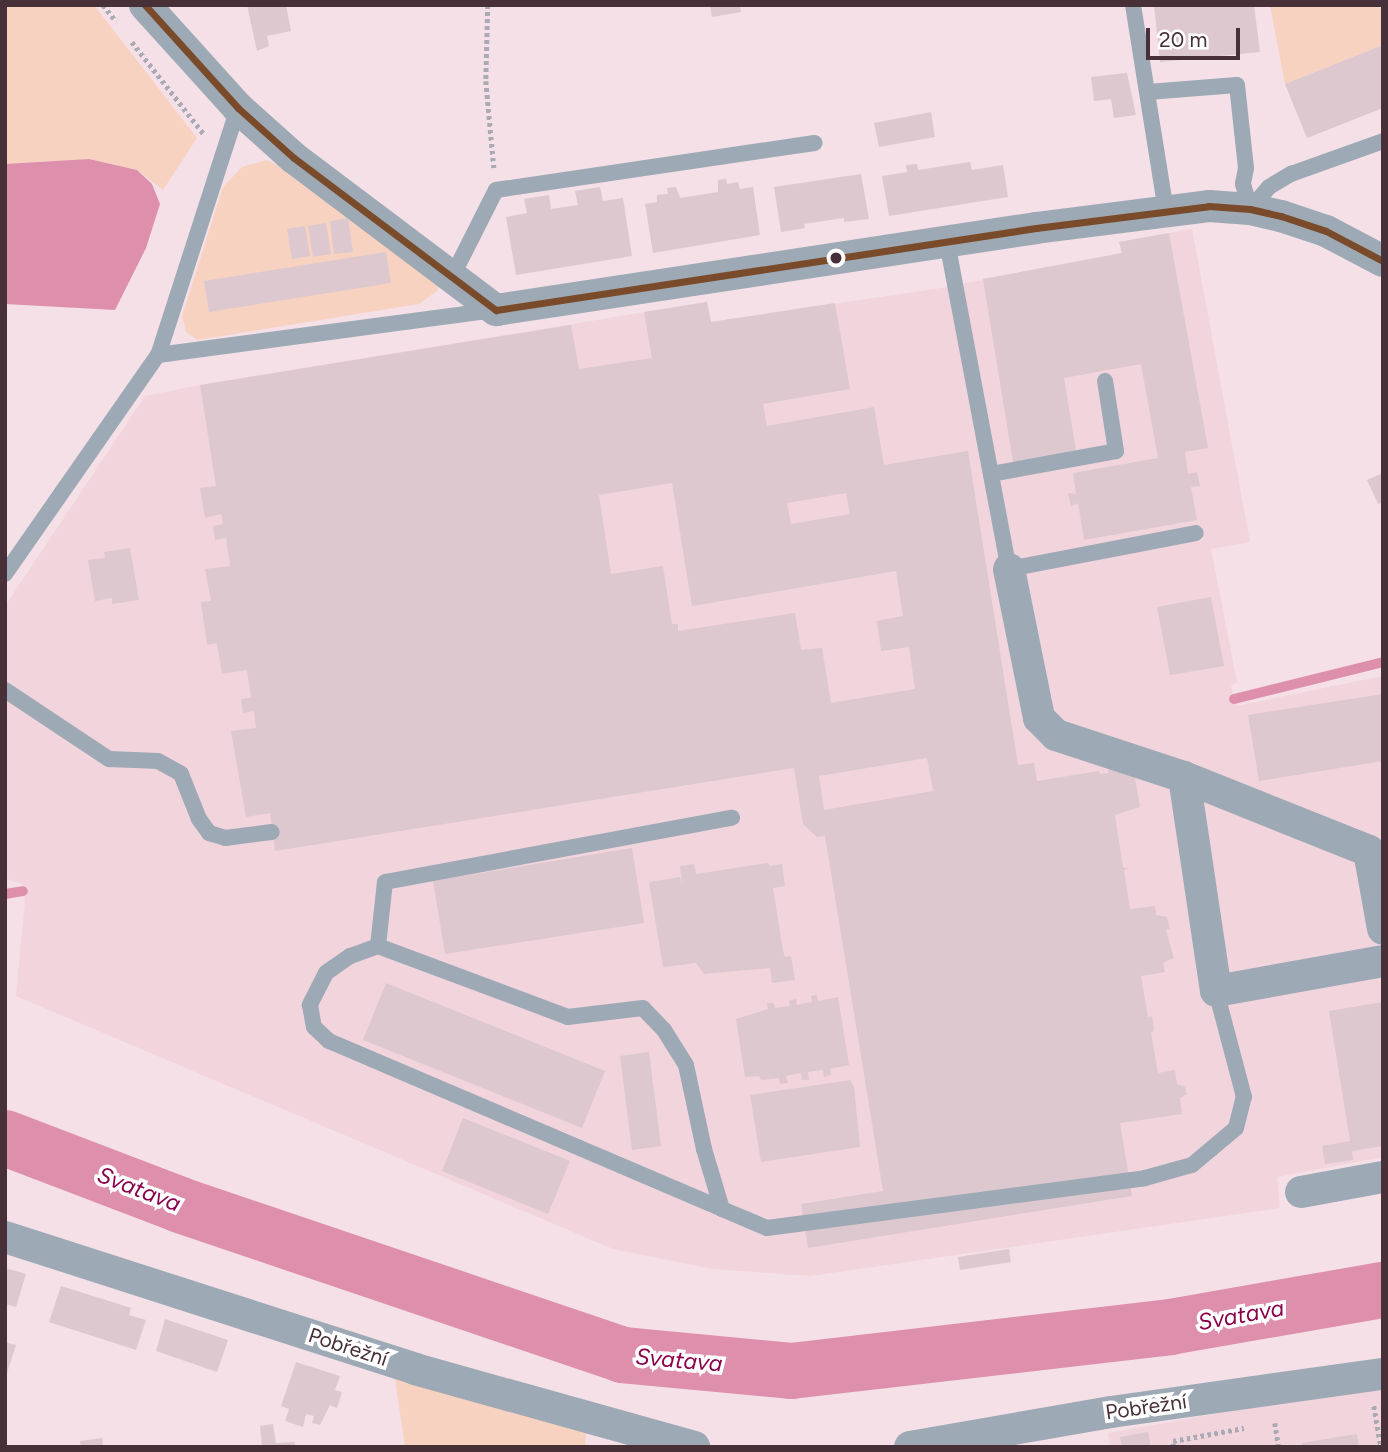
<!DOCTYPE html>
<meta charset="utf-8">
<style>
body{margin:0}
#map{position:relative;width:1388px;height:1452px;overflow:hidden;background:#f4e0e6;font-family:Figtree,sans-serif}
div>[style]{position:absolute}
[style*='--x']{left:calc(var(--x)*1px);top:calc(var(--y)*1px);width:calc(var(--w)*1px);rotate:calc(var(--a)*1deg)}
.built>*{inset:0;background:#f2d4dd}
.green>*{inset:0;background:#f7d2c1}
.water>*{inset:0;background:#de8fac}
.stream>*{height:10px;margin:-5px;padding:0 5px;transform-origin:5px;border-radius:5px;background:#de8fac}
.river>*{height:56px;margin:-28px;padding:0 28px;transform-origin:28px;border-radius:28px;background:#de8fac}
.building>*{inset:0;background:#dcc8ce}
.path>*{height:4.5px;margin-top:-2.25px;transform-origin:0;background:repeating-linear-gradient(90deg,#a9aab3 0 3.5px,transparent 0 7px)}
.service>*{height:16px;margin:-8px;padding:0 8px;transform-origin:8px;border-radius:8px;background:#9da9b4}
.minor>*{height:32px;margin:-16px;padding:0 16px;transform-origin:16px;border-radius:16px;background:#9da9b4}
.bus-1>*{height:7px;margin:-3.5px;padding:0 3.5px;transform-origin:3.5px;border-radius:3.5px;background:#7a4b2a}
.dots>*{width:19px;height:19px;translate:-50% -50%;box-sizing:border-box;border:4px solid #fff;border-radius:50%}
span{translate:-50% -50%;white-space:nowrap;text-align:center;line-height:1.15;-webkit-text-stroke:7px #fff;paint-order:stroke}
.street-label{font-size:21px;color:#473038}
.water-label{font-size:23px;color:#8b004b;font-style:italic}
.frame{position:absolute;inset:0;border:7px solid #473038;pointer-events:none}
.scale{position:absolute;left:1146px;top:28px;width:94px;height:32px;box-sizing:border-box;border:4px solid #473038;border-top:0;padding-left:9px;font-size:21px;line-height:24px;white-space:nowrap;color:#473038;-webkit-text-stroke:5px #fff;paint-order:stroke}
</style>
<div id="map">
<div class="built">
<div style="clip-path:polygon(1192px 229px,1250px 542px,1211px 549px,1237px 682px,1231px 686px,1236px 706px,1383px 676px,1383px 1157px,1277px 1177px,1280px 1208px,810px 1276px,713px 1269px,613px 1249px,16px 996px,25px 901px,22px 884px,5px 878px,5px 606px,145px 396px,200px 385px,707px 302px,711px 322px,941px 288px,1122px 253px,1119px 242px)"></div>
<div style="clip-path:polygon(1383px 1384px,1383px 1447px,1110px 1447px,1108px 1433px)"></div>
</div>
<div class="green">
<div style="clip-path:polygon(5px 5px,94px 5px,197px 138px,163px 190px,137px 170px,89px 159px,5px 164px)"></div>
<div style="clip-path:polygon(1270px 5px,1383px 5px,1383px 45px,1285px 84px)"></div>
<div style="clip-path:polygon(266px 160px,281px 166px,439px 283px,437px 291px,419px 304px,197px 340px,186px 332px,182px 316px,223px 187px,242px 167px)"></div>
<div style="clip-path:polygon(395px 1379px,586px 1433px,585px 1447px,405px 1447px)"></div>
</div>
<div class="water">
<div style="clip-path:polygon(89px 159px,137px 170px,152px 184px,160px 204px,146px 248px,115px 310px,5px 304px,5px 164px)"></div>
</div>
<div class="stream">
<div style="--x:1234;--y:699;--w:154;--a:-13.9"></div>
<div style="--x:5;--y:894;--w:18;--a:-9"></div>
</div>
<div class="river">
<div style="--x:5;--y:1138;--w:187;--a:20.9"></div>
<div style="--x:180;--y:1205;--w:467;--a:18.7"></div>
<div style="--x:622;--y:1355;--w:170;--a:5.4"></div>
<div style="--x:791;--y:1371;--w:382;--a:-6.6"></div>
<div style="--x:1170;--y:1327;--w:216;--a:-9.9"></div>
</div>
<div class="building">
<div style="clip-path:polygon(247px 5px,286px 5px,291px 31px,267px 36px,269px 46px,257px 51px)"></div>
<div style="clip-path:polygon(710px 5px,740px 5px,741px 12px,712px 17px)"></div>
<div style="clip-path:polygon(1154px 5px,1254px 5px,1260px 52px,1160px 62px)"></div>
<div style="clip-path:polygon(1383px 45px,1383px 108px,1307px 138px,1285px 84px)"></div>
<div style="clip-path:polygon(1127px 73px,1136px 115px,1114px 118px,1111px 99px,1094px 101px,1091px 77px)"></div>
<div style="clip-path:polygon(931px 112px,935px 137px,879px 147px,874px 123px)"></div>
<div style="clip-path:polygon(970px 162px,972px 170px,1003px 165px,1008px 197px,889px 216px,882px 176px,907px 172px,906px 165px,917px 164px,918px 170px)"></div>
<div style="clip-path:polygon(861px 174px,869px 219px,844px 222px,844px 218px,804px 224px,805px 228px,781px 232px,774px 187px)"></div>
<div style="clip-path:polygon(726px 179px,727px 184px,738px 182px,740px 189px,753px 187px,760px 235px,653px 253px,645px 204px,657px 202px,657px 195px,668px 194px,667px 188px,676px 187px,680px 198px,718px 192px,718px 180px)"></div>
<div style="clip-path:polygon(600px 187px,603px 201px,623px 198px,632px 256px,516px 275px,506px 217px,527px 213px,524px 199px,549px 195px,551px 209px,578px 205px,575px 191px)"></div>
<div style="clip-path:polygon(348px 218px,353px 252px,334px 254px,330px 221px)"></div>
<div style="clip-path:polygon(326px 223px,331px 254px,313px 257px,308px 226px)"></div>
<div style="clip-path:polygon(305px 226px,310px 256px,292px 259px,287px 229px)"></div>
<div style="clip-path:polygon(1169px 233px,1208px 448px,1185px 452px,1188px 474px,1197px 472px,1200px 486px,1191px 487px,1197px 520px,1084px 540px,1078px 503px,1071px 506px,1068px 493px,1076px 494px,1073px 473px,1158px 458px,1141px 364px,1064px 378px,1076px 451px,1013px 462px,983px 279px,1122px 253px,1119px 242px)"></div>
<div style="clip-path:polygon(386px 252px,391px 283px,209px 312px,204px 281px)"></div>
<div style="clip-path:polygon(evenodd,707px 302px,711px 322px,835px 303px,850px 389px,763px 404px,767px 426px,874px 407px,884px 465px,968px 451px,1018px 765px,1034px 763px,1037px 781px,1099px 771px,1100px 774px,1108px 773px,1108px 770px,1116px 769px,1134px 772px,1140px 807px,1115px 815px,1123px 867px,1128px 869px,1124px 870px,1130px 909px,1155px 906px,1156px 915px,1167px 917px,1170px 929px,1166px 930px,1174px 958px,1163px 963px,1165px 972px,1141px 976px,1148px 1017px,1152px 1016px,1154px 1031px,1151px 1032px,1158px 1073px,1175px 1070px,1177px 1084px,1185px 1087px,1187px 1094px,1180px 1098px,1182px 1114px,1120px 1123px,1132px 1196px,808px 1248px,801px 1204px,883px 1191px,825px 836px,817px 837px,803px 824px,794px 768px,275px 851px,270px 813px,246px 817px,231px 731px,256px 728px,254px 711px,243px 713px,241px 699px,251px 698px,247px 670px,222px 674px,217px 643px,207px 645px,201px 602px,211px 601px,205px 569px,230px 566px,226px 538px,215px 540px,213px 526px,223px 524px,221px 514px,205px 518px,200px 488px,216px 486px,200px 385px,571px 325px,579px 369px,652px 358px,644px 312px,707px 302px,672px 483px,692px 606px,896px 571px,903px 616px,877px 621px,881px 651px,909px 647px,915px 689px,831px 703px,822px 648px,801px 650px,795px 613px,678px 631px,678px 624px,672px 624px,663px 566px,611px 574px,599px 495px,672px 483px,707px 302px,846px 493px,850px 514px,791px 524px,787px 503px,846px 493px,707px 302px,927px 758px,933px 791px,824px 810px,819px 776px,927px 758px)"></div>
<div style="clip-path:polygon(1383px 473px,1383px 502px,1378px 504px,1367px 480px)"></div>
<div style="clip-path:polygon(130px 548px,139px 600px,112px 604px,112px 598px,95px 601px,88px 560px,105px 558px,104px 552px)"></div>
<div style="clip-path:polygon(1211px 597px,1224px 666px,1170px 675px,1157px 607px)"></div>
<div style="clip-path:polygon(1383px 694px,1383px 761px,1259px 781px,1248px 715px)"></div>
<div style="clip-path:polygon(632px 848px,644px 923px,445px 954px,433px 881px)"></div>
<div style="clip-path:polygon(768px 863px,770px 866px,782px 864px,785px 886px,773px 888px,783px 951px,785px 957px,791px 956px,795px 980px,772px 983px,770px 968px,704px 974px,696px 963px,663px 967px,649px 882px,680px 877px,682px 885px,680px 866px,694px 864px,696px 874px)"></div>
<div style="clip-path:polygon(386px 983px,605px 1071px,582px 1128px,363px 1040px)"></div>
<div style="clip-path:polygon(817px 995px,818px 1001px,838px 997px,849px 1065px,830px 1069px,831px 1075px,824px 1077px,823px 1070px,808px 1072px,809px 1080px,802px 1080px,801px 1073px,786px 1076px,788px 1083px,780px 1084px,779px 1078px,761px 1080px,759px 1076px,745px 1077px,736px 1019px,768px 1009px,767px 1003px,774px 1003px,775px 1008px,790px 1006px,789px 1001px,796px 999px,797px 1005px,812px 1002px,811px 996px)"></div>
<div style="clip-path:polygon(1383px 1002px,1383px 1146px,1352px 1151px,1353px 1160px,1325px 1164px,1322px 1146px,1350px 1141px,1329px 1011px)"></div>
<div style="clip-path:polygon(649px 1052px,661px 1146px,632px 1150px,620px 1056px)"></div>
<div style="clip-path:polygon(850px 1080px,854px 1087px,860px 1147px,761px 1162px,750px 1095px)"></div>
<div style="clip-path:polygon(463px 1118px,570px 1161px,548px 1214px,442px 1171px)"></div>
<div style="clip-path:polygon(1009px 1249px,1011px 1262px,960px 1270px,958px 1257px)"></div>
<div style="clip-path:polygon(5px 1268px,26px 1274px,16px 1307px,5px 1304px)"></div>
<div style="clip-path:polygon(61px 1286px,131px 1308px,129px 1315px,146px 1320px,136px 1350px,49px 1322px)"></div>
<div style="clip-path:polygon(165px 1319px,228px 1340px,217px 1372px,156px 1351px)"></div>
<div style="clip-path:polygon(5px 1342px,16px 1345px,6px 1376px,5px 1376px)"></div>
<div style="clip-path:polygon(296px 1362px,340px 1376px,335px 1390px,342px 1392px,337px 1408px,330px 1405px,320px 1425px,312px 1423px,314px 1416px,306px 1414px,303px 1427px,285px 1421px,289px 1409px,281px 1406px)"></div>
<div style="clip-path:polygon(273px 1424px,276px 1443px,295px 1442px,294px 1447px,262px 1447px,260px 1426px)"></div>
<div style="clip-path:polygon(1148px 1432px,1151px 1447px,1122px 1447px,1120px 1437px)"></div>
<div style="clip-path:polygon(1357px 1434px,1359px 1447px,1302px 1447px,1302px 1443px)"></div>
<div style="clip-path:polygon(102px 1438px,103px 1447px,81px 1447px,80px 1441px)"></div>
</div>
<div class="path">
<div style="--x:103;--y:5;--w:21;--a:51"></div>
<div style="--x:488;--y:5;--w:76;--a:91.5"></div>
<div style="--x:486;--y:81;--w:87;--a:84.7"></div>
<div style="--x:132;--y:42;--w:117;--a:52"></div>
<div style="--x:1374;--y:1406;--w:42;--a:80.3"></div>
<div style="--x:1275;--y:1423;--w:24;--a:81"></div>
<div style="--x:1173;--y:1447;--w:6;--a:-90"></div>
<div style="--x:1173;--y:1441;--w:72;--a:-10.4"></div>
</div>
<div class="service">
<div style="--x:1133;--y:5;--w:208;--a:80.9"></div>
<div style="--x:1148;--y:92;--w:89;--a:-4.5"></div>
<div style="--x:1237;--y:85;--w:83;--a:83.8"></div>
<div style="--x:1246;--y:168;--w:16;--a:101"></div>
<div style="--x:1243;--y:184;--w:26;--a:74"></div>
<div style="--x:238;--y:108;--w:260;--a:107.9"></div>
<div style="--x:158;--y:355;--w:339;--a:-7.6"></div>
<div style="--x:1250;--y:209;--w:29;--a:-49"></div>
<div style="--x:1269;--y:187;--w:26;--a:-31"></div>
<div style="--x:1291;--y:174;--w:98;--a:-19.7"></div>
<div style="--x:947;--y:242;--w:333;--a:79.3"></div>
<div style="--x:1009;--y:569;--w:190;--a:-10.9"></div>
<div style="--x:452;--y:277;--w:97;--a:-63.2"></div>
<div style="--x:496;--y:190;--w:322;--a:-8.4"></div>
<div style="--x:991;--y:474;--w:127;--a:-10.4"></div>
<div style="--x:1116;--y:451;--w:71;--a:-98.9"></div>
<div style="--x:5;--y:574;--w:267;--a:-55.1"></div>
<div style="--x:5;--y:690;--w:125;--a:33.6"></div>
<div style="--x:109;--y:759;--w:49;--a:2.3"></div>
<div style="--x:158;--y:761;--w:26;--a:29"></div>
<div style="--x:181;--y:774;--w:48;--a:68.2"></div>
<div style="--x:199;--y:819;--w:17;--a:54"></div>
<div style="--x:209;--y:833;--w:17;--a:17"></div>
<div style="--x:225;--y:838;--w:47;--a:-7.3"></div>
<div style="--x:378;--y:946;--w:64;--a:-83.8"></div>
<div style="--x:385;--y:882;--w:353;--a:-10.5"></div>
<div style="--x:722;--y:1209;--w:63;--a:-106.7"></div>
<div style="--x:704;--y:1149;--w:86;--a:-102.1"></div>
<div style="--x:686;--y:1065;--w:41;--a:-122.2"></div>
<div style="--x:664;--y:1030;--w:30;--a:-134"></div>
<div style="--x:643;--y:1008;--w:76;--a:173.2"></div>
<div style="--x:568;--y:1017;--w:203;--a:-159.5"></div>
<div style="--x:378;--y:946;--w:30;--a:160"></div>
<div style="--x:350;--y:956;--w:29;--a:145"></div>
<div style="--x:326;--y:973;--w:36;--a:117"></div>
<div style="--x:310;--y:1005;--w:22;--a:80"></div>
<div style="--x:314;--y:1027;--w:21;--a:43"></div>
<div style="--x:329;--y:1041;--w:427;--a:23.1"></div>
<div style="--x:722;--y:1209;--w:49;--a:22.9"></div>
<div style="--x:767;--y:1228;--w:381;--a:-7.5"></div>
<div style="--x:1145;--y:1178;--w:49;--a:-15.5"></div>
<div style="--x:1192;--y:1165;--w:57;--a:-40.1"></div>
<div style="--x:1236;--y:1128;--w:32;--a:-76"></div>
<div style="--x:1244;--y:1097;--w:110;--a:-104.8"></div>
</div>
<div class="minor">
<div style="--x:145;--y:5;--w:139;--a:47.9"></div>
<div style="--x:238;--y:108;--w:75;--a:41.8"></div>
<div style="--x:294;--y:158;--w:253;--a:37"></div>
<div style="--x:496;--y:310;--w:546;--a:-8.63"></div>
<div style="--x:1036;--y:228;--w:174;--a:-7.2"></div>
<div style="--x:1209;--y:206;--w:41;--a:4.2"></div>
<div style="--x:1250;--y:209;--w:32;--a:13"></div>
<div style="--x:1281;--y:216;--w:47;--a:18.4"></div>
<div style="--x:1326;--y:231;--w:64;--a:27.8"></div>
<div style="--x:1009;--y:569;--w:152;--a:78.6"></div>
<div style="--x:1039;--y:718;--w:24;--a:45"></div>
<div style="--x:1056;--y:735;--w:135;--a:18.2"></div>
<div style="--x:1184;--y:777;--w:199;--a:21.8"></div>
<div style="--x:1369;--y:851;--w:79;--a:79.8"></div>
<div style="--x:1184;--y:777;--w:216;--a:81.5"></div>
<div style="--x:1216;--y:991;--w:170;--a:-10.2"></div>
<div style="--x:1301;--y:1192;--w:83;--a:-10.4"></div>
<div style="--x:5;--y:1237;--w:431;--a:17.8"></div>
<div style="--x:415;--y:1369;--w:290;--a:15.6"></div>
<div style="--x:910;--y:1447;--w:204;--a:-9.9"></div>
<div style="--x:1111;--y:1412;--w:275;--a:-8"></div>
</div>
<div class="bus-1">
<div style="--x:145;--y:5;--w:139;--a:47.9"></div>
<div style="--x:238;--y:108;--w:75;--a:41.8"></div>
<div style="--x:294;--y:158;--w:253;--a:37"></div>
<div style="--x:496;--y:310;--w:546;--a:-8.63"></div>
<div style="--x:1036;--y:228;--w:174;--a:-7.2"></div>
<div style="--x:1209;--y:206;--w:41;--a:4.2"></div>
<div style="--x:1250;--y:209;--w:32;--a:13"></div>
<div style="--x:1281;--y:216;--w:47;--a:18.4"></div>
<div style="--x:1326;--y:231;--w:64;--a:27.8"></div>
</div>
<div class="dots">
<div style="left:836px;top:258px;background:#473038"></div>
</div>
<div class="street-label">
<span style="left:348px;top:1347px;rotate:18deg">Pobřežní</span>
<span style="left:1146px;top:1407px;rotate:-8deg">Pobřežní</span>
</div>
<div class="water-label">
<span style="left:139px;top:1189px;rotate:21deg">Svatava</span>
<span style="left:1241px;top:1315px;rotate:-10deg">Svatava</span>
<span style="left:679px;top:1360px;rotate:5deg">Svatava</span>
</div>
<div class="frame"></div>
<div class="scale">20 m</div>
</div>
